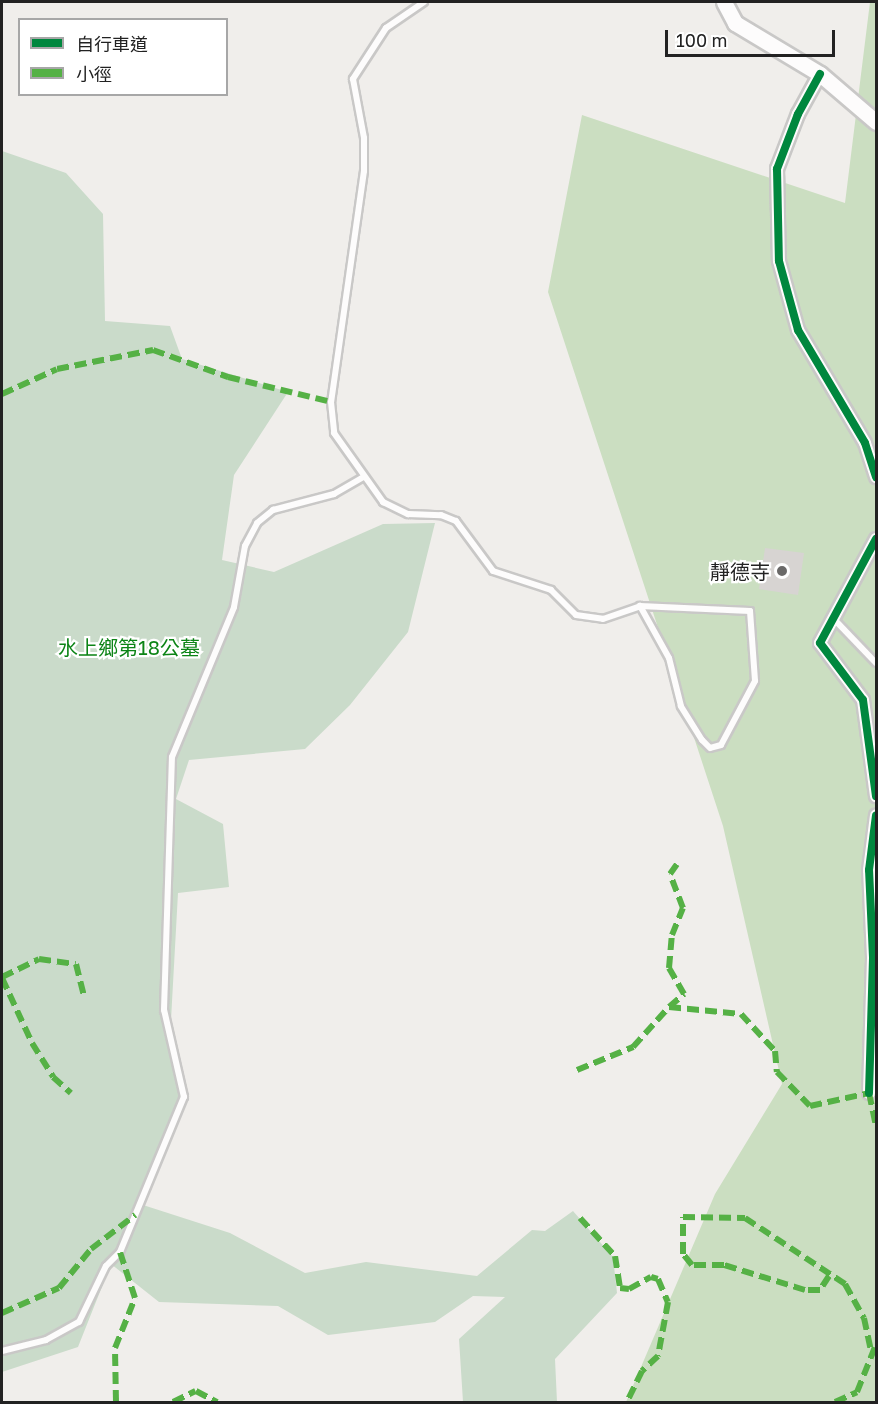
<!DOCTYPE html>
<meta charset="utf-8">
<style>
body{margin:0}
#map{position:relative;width:878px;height:1404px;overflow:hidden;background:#f0eeeb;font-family:"Golos Text","Noto Sans TC",sans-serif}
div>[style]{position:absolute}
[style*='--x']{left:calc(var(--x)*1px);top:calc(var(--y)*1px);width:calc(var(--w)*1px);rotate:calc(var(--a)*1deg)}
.forest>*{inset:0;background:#cbdec1}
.cemetery>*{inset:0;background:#cadbca}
.building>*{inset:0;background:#d7d4d2}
.roads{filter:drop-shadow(2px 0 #c9c8c7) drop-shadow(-2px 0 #c9c8c7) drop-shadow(0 2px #c9c8c7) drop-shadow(0 -2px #c9c8c7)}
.service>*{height:6px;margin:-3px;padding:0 3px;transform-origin:3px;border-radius:3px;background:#fdfcfc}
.minor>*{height:12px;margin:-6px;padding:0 6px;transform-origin:6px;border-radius:6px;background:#fdfcfc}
.tertiary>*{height:15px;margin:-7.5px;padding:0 7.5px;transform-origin:7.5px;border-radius:7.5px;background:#fdfcfc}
.quiet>*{height:6px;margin-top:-3px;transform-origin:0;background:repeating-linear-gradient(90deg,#55b145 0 12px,transparent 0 18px)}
.cycleway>*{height:8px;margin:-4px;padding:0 4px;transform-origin:4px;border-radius:4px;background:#00873e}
.dots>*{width:16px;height:16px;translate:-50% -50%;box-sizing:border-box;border:3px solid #fff;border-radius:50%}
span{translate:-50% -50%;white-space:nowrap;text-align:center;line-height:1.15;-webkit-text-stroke:4.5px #fff;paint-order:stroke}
.poi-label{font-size:20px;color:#222}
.right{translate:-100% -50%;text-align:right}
.park-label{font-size:20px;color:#0c8416}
.frame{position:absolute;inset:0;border:3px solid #222;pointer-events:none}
.legend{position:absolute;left:18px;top:18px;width:210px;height:78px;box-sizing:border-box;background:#fff;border:2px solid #a7a7a7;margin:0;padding:8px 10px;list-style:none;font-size:18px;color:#222}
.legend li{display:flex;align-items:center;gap:12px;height:30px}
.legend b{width:30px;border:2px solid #a7a7a7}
.scale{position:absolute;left:665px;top:30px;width:170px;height:27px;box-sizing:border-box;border:3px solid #222;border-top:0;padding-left:8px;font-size:18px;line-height:21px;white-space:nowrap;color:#222;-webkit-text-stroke:4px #fff;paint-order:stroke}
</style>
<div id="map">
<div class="forest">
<div style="clip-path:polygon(870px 2px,876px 2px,876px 1402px,626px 1402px,715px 1194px,782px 1084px,723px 826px,548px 292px,582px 115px,845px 203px)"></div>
</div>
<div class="cemetery">
<div style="clip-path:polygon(2px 151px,66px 173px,103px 214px,105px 321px,170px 326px,182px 359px,288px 392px,234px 475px,222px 560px,274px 572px,383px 524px,435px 523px,408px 632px,350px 705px,305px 749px,189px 760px,176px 799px,223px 824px,229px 887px,178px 893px,171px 1020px,185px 1092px,143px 1205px,230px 1233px,305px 1273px,366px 1262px,477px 1276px,532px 1230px,545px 1231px,573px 1211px,613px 1257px,617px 1293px,555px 1359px,557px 1402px,463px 1402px,459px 1339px,505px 1297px,473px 1296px,435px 1322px,328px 1335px,278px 1306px,159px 1302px,111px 1264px,78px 1347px,2px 1372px)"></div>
</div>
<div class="building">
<div style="clip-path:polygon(765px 548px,804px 553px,798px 595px,759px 589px)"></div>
</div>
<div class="roads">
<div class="service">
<div style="--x:424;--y:2;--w:46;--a:145.6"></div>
<div style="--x:386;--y:28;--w:61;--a:122.9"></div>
<div style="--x:353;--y:79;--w:60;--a:79.4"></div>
<div style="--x:364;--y:138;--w:33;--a:90"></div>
<div style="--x:364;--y:171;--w:233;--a:98.1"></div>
<div style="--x:331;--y:402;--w:31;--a:84"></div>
<div style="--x:334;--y:433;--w:85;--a:54.6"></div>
<div style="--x:383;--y:502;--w:28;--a:26"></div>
<div style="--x:408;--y:514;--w:33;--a:2"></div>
<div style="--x:441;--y:515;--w:16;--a:22"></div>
<div style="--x:456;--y:521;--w:62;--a:53.5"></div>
<div style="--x:493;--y:571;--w:61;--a:18.1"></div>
<div style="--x:551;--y:590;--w:35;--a:45"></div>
<div style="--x:576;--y:615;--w:27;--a:8"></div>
<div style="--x:603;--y:619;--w:39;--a:-19"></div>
<div style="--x:640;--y:606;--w:110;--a:2.6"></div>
<div style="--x:750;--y:611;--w:70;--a:85.9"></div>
<div style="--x:755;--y:681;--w:72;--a:118"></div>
<div style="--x:721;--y:745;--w:11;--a:165"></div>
<div style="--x:710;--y:748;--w:11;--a:-135"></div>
<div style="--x:702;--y:740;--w:40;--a:-122"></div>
<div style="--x:681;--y:706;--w:49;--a:-104"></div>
<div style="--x:669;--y:658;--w:60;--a:-119.1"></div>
<div style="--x:833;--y:618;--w:62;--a:46.3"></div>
<div style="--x:2;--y:1351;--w:45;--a:-14"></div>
<div style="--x:46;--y:1340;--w:38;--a:-29"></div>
<div style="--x:79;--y:1322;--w:62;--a:-64.3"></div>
<div style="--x:106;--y:1266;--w:20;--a:-45"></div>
<div style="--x:120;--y:1252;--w:168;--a:-67.6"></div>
<div style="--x:184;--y:1097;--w:89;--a:-102.9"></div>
<div style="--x:164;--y:1010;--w:253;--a:-88.2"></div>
<div style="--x:172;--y:757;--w:162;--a:-67.5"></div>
<div style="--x:234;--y:607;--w:62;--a:-79.8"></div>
<div style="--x:245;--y:546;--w:26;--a:-62"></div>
<div style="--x:257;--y:523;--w:21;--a:-39"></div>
<div style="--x:273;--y:510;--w:63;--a:-14.7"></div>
<div style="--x:334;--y:494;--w:34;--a:-30"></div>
</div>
<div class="minor">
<div style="--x:820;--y:74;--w:46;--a:118.8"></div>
<div style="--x:798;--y:114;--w:59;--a:110.9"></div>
<div style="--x:777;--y:169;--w:92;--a:88.8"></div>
<div style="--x:779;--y:261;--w:72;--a:74.6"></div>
<div style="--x:798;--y:330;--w:131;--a:59.3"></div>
<div style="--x:865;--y:443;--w:36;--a:72"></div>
<div style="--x:876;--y:539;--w:118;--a:118.3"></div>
<div style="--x:820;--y:643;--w:71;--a:53"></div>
<div style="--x:863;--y:700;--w:97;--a:82.3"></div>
<div style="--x:869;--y:1093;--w:136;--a:-88.3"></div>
<div style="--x:873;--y:957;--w:87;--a:-92.6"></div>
<div style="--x:869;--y:870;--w:55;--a:-82.7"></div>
</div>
<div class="tertiary">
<div style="--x:724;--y:2;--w:24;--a:62"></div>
<div style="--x:735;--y:23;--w:99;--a:31"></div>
<div style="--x:820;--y:74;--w:74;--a:40.6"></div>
</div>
</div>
<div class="quiet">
<div style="--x:2;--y:394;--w:60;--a:-24.4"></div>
<div style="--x:57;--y:369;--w:98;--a:-11.2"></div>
<div style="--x:153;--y:350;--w:80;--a:19.8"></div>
<div style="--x:228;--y:377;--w:106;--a:13.6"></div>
<div style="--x:2;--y:977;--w:41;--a:-25.9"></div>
<div style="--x:39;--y:959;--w:37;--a:8"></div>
<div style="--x:76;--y:964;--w:32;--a:76"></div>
<div style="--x:2;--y:978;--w:72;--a:65.2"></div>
<div style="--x:32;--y:1043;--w:40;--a:58"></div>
<div style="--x:53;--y:1077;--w:24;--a:42"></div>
<div style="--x:669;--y:1007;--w:20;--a:-41"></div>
<div style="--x:684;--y:994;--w:30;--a:-120"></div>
<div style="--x:669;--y:968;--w:33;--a:-85"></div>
<div style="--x:672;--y:935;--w:29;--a:-68"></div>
<div style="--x:683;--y:908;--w:36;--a:-111"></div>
<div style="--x:670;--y:874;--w:12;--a:-55"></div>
<div style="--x:577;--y:1070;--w:61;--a:-22.3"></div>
<div style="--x:633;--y:1047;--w:54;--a:-48"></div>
<div style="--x:669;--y:1007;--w:72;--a:5.6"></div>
<div style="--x:741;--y:1014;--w:50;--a:47.4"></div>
<div style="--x:775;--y:1051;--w:21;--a:85"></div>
<div style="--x:777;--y:1072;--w:47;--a:45.9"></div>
<div style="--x:810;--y:1106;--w:60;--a:-12.4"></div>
<div style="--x:869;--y:1093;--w:34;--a:78"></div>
<div style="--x:580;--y:1218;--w:52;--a:47.4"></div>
<div style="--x:615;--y:1256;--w:32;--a:81"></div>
<div style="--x:620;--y:1288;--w:9;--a:6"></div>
<div style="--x:629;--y:1289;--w:25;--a:-29"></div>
<div style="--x:651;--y:1277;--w:7;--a:16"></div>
<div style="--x:658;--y:1279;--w:25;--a:67"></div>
<div style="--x:668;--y:1302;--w:55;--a:100.5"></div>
<div style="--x:658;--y:1356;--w:22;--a:137"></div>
<div style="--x:642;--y:1371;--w:34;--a:116"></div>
<div style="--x:829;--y:1276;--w:17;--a:123"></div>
<div style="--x:820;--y:1290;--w:15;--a:180"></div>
<div style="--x:805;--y:1290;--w:85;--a:-162.8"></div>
<div style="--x:724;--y:1265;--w:32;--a:180"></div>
<div style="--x:692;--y:1265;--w:14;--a:-129"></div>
<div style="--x:683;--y:1254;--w:37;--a:-90"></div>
<div style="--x:683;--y:1217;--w:62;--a:0.9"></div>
<div style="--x:745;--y:1218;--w:120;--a:33.4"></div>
<div style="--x:845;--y:1284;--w:39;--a:61"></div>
<div style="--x:864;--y:1318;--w:35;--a:78"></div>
<div style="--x:2;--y:1313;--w:62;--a:-23.7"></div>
<div style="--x:59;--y:1288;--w:50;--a:-50.6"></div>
<div style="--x:91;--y:1249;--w:56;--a:-37.7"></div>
<div style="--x:116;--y:1402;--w:54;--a:-91.1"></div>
<div style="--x:115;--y:1348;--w:54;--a:-68.2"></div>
<div style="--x:135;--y:1298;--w:48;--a:-108.1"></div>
<div style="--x:173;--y:1402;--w:25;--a:-26"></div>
<div style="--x:196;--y:1391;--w:24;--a:28"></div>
<div style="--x:835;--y:1402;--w:24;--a:-24"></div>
<div style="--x:857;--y:1392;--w:48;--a:-68.2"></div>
</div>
<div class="cycleway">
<div style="--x:820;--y:74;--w:46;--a:118.8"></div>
<div style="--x:798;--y:114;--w:59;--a:110.9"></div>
<div style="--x:777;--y:169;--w:92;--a:88.8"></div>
<div style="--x:779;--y:261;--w:72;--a:74.6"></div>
<div style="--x:798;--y:330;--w:131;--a:59.3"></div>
<div style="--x:865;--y:443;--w:36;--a:72"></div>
<div style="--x:876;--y:539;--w:118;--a:118.3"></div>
<div style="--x:820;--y:643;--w:71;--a:53"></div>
<div style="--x:863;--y:700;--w:97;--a:82.3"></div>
<div style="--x:869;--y:1093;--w:136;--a:-88.3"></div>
<div style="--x:873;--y:957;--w:87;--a:-92.6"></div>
<div style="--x:869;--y:870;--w:55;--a:-82.7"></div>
</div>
<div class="dots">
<div style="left:782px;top:571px;background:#6a6968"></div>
</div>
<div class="poi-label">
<span class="right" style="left:770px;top:571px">靜德寺</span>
</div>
<div class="park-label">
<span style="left:129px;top:647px">水上鄉第18公墓</span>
</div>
<div class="frame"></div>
<ul class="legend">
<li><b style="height:8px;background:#00873e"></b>自行車道</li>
<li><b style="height:8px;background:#55b145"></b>小徑</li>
</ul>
<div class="scale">100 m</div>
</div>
